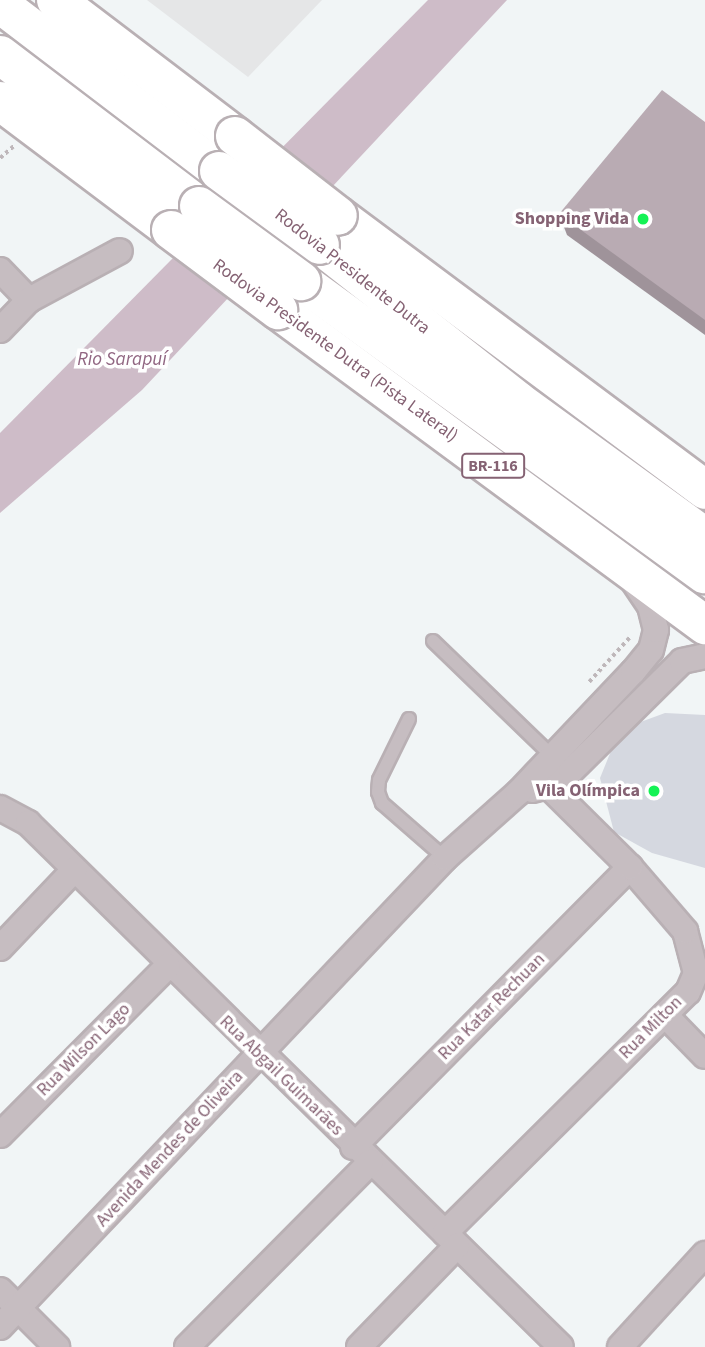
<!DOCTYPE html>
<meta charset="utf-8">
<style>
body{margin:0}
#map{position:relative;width:705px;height:1347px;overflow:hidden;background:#f1f5f6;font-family:"Source Sans 3",sans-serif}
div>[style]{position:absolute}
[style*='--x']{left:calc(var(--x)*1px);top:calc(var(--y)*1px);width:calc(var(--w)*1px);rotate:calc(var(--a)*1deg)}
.built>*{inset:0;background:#e5e6e7}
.green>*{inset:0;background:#d5d8e0}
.water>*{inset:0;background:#cebcc8}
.path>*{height:3.5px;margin-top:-1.75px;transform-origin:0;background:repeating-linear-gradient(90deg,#beb7ba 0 3.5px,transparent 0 7px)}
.roads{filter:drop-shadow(2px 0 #b9b0b4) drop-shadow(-2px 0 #b9b0b4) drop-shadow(0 2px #b9b0b4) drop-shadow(0 -2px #b9b0b4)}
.service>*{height:12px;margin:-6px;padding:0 6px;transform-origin:6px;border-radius:6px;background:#c6bdc1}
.minor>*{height:24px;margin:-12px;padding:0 12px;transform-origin:12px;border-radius:12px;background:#c6bdc1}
.trunk>*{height:38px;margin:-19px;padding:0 19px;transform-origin:19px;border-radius:19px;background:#fff}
.motorway>*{height:38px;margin:-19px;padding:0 19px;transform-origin:19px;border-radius:19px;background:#fff}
.bridges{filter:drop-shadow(2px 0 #b9b0b4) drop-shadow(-2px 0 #b9b0b4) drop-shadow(0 2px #b9b0b4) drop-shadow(0 -2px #b9b0b4)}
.trunk-bridge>*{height:38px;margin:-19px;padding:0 19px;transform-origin:19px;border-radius:19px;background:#fff}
.motorway-bridge>*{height:38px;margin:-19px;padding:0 19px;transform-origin:19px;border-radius:19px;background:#fff}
.wall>*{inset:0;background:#9f939a}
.building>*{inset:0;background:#b9abb3}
.dots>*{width:19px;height:19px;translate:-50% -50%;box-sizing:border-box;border:4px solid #fff;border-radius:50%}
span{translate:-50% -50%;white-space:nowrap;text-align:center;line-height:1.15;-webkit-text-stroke:7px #fff;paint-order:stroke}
.shield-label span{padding:2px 5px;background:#fff;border:2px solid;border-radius:5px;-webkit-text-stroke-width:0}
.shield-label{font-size:16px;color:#856273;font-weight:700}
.poi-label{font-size:18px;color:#856273;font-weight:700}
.right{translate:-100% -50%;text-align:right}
.street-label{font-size:18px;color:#856273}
.water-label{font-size:19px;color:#916682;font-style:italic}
</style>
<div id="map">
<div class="built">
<div style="clip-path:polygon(147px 0,322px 0,248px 77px)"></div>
</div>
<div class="green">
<div style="clip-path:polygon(665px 713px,705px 715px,705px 868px,652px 853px,614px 832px,600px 778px,611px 751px,627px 727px)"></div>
</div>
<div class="water">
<div style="clip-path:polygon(428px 0,507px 0,142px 390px,0 513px,0 433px)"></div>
</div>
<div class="path">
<div style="--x:0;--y:158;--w:18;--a:-41"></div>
<div style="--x:589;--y:682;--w:62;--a:-47.6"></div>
</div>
<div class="roads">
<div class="service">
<div style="--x:433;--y:641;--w:165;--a:44"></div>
<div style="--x:409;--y:719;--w:68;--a:116.2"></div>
<div style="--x:379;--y:780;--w:12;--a:95"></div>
<div style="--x:378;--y:792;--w:12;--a:70"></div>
<div style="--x:382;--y:803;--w:84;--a:41.1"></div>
</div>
<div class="minor">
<div style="--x:0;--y:270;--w:42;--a:46"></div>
<div style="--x:0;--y:330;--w:42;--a:-46"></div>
<div style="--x:29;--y:300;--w:103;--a:-28.3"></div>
<div style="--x:532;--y:790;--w:16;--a:-14"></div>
<div style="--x:548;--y:786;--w:27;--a:-33"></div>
<div style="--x:571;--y:771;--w:156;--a:-44.7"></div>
<div style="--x:682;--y:661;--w:24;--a:-12"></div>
<div style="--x:0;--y:808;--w:32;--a:28"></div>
<div style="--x:28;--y:823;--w:747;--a:44.51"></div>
<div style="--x:0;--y:948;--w:108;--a:-46.5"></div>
<div style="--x:665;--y:1015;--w:57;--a:45.7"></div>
<div style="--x:0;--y:1135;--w:238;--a:-45.2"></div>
<div style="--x:353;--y:1147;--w:394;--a:-45.3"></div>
<div style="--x:445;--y:1233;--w:342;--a:-44.8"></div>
<div style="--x:688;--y:992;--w:21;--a:-67"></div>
<div style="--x:696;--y:973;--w:43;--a:-104.7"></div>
<div style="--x:685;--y:931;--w:84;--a:-130.7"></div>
<div style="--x:630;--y:867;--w:132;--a:-135.3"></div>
<div style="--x:0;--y:1290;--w:81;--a:45"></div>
<div style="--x:0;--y:1327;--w:647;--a:-46.5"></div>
<div style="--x:445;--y:858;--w:98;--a:-41.7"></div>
<div style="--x:518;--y:793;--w:167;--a:-46.5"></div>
<div style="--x:633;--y:672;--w:28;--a:-51"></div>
<div style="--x:651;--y:650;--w:21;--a:-76"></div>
<div style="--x:656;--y:630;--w:25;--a:-104"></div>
<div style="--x:650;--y:606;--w:29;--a:-124"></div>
<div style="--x:187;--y:1347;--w:261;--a:-45.2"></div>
<div style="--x:359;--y:1347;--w:141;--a:-45.9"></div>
<div style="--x:620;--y:1347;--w:126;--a:-47.6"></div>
</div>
<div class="trunk">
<div style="--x:56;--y:0;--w:225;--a:37.2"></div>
<div style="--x:0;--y:101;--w:214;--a:37"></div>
<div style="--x:338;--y:216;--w:458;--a:36.7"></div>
<div style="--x:278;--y:310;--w:531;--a:36.42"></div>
</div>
<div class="motorway">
<div style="--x:0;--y:4;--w:275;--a:37.3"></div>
<div style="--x:0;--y:55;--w:250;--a:37.2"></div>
<div style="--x:320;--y:245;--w:252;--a:38.2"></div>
<div style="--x:518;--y:401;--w:231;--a:36"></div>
<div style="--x:301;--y:281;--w:499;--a:36"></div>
</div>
</div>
<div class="bridges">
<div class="trunk-bridge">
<div style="--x:235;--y:136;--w:130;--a:37.8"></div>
<div style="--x:171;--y:230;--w:134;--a:36.8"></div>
</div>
<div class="motorway-bridge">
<div style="--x:219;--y:171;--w:125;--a:36.2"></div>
<div style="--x:199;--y:206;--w:127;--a:36.3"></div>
</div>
</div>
<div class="wall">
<div style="clip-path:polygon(705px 122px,705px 335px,567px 235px,559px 214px)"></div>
</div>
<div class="building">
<div style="clip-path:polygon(662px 90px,705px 122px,705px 320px,559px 214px)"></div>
</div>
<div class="dots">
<div style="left:643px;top:219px;background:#14f255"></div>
<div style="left:654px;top:791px;background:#14f255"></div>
</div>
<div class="shield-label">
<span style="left:493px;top:466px">BR-116</span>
</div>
<div class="poi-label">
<span class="right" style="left:629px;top:219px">Shopping Vida</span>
<span class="right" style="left:640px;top:791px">Vila Olímpica</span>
</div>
<div class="street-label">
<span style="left:352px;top:272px;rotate:38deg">Rodovia Presidente Dutra</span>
<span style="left:335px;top:351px;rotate:36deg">Rodovia Presidente Dutra (Pista Lateral)</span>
<span style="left:492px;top:1007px;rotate:-45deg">Rua Katar Rechuan</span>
<span style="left:651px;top:1028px;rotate:-45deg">Rua Milton</span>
<span style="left:84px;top:1050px;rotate:-45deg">Rua Wilson Lago</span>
<span style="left:281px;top:1076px;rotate:44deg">Rua Abgail Guimarães</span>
<span style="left:170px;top:1149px;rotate:-47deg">Avenida Mendes de Oliveira</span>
</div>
<div class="water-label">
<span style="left:122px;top:360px">Rio Sarapuí</span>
</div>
</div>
